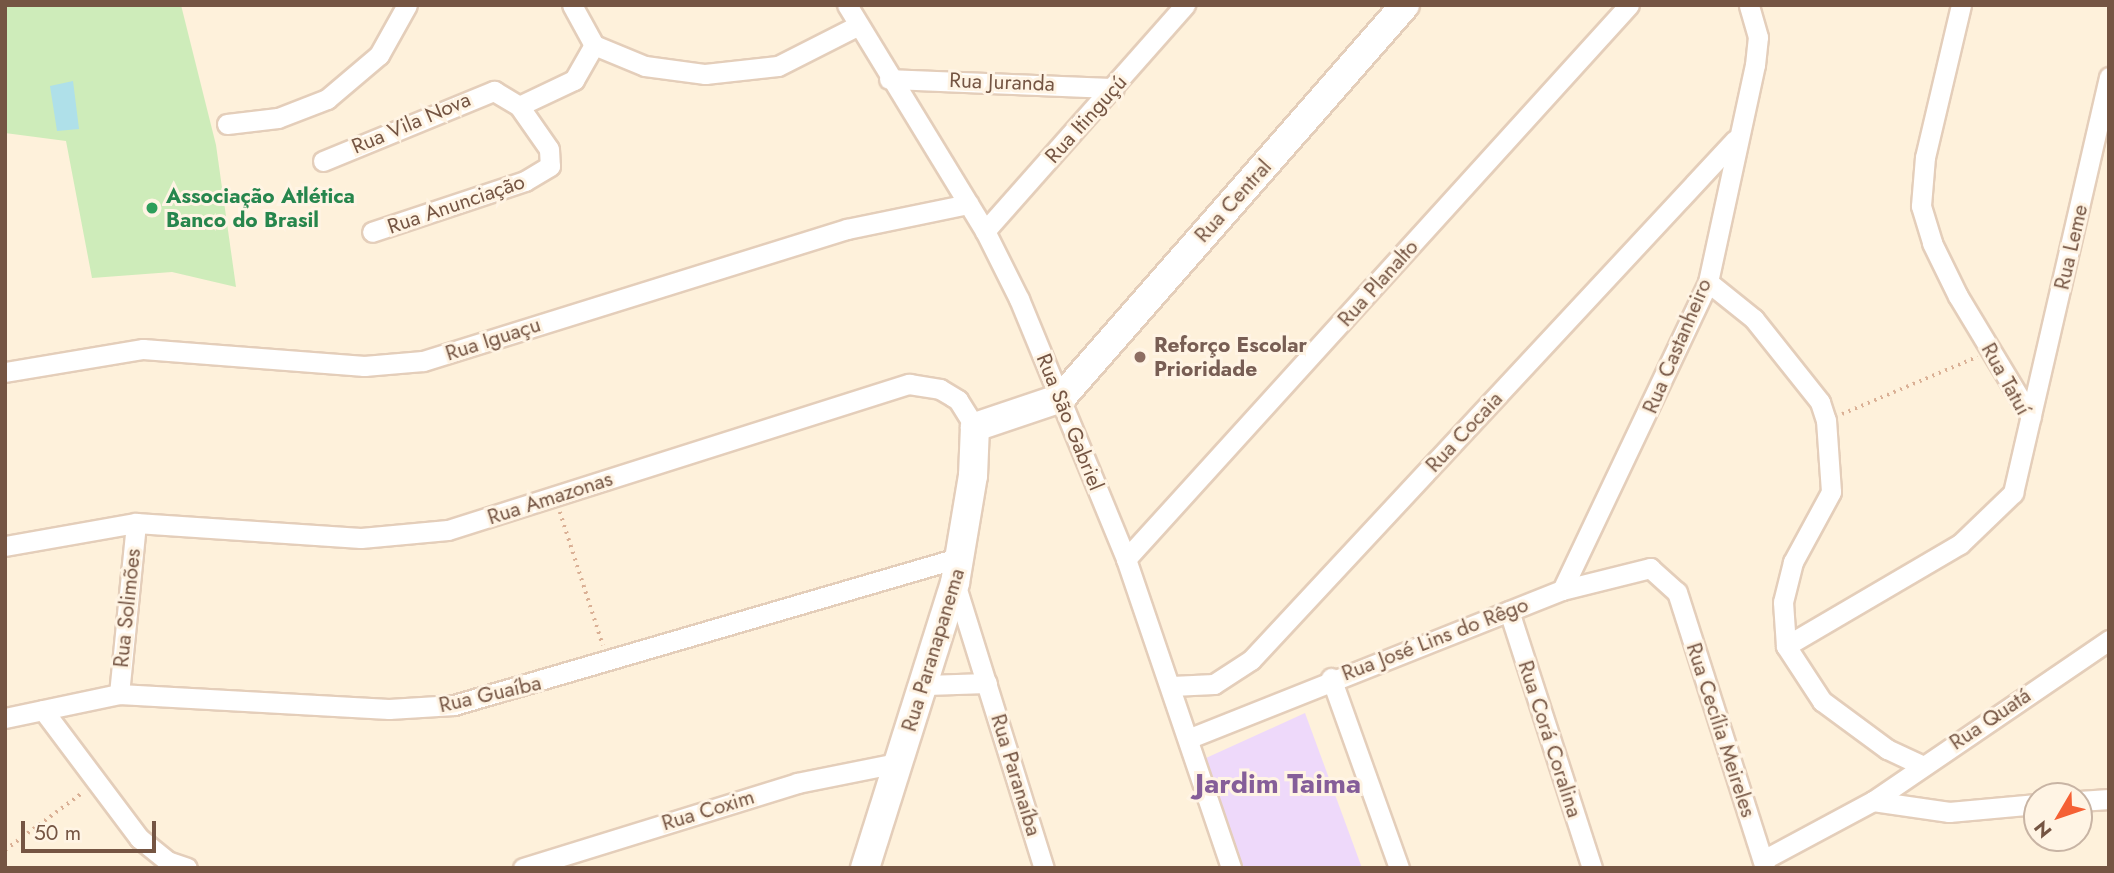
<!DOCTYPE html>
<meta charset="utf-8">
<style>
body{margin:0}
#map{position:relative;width:2114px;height:873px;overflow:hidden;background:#fef1db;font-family:Jost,sans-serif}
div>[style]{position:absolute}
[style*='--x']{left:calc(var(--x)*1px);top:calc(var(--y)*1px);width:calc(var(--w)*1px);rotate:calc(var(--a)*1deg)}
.education>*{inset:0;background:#eed9fa}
.green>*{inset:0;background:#ceecba}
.water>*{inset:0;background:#afe0e9}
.path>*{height:3.5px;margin-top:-1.75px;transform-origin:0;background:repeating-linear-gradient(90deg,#dab095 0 2px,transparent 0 7px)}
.roads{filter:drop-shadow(2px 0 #e4ceba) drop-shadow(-2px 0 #e4ceba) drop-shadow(0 2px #e4ceba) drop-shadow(0 -2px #e4ceba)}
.street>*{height:19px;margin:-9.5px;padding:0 9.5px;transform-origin:9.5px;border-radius:9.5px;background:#fff}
.secondary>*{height:28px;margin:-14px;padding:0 14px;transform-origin:14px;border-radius:14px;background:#fff}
.dots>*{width:19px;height:19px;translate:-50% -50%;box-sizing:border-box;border:4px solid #fff4e4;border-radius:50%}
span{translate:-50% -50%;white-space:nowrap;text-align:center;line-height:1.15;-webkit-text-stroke:6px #fff4e4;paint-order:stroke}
.street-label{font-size:21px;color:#755543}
.leisure-label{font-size:21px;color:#27864d;font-weight:700}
.left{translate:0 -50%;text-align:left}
.education-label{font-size:21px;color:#785e54;font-weight:700}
.district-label{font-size:28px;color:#855e99;font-weight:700}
.frame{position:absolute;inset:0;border:7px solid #755543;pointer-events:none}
.north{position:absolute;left:2023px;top:782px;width:70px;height:70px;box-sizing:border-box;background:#fff4e4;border:2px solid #c8b4a4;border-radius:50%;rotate:231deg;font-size:19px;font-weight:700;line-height:28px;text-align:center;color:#755543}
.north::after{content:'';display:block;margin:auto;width:24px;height:32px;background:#f56034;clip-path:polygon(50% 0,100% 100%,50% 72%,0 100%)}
.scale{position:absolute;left:21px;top:821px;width:135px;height:32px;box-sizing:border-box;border:4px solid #755543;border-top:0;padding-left:9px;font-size:21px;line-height:24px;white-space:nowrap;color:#755543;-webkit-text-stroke:5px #fff4e4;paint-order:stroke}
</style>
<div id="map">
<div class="education">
<div style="clip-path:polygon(1305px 713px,1362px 868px,1240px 868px,1206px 758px)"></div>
</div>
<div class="green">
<div style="clip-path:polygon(5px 5px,181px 5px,216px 145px,236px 287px,172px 272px,92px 278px,66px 141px,5px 133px)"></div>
</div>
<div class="water">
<div style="clip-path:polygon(73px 81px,79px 129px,57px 131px,50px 86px)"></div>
</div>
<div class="path">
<div style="--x:1842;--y:414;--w:147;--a:-22.9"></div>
<div style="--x:560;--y:512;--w:140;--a:72.1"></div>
<div style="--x:5;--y:850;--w:96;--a:-36.5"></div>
</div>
<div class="roads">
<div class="street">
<div style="--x:572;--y:5;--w:46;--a:61.2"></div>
<div style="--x:594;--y:45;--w:55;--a:22.4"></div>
<div style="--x:645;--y:66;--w:61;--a:7.6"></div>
<div style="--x:705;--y:74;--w:73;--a:-6.3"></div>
<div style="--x:778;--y:66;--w:89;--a:-26.9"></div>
<div style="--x:847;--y:5;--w:265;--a:58.6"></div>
<div style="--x:985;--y:231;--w:76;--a:63.4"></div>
<div style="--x:1019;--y:299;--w:281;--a:67.6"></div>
<div style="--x:1126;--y:559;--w:326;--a:71.2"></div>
<div style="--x:1961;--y:5;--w:156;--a:103.3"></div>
<div style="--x:1925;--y:157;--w:49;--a:94.7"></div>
<div style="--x:1921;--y:206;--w:39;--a:73"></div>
<div style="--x:1932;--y:243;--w:59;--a:63.9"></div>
<div style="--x:1958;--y:296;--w:141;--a:58.9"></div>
<div style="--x:889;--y:79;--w:225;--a:2.3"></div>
<div style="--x:519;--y:106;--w:61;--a:-25.3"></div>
<div style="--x:574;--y:80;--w:40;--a:-60.3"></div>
<div style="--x:227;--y:124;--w:51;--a:-6.7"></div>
<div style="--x:278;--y:118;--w:53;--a:-21.2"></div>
<div style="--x:327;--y:99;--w:68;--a:-40.2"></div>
<div style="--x:379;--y:55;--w:57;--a:-60.8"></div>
<div style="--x:323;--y:161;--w:185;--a:-22.3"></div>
<div style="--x:494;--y:91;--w:29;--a:31"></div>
<div style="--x:519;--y:106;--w:52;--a:55.1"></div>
<div style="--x:549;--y:149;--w:17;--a:87"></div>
<div style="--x:550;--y:166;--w:29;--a:149"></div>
<div style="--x:525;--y:181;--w:161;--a:161.6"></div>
<div style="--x:985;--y:231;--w:302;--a:-48.5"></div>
<div style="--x:1708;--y:282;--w:59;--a:38.8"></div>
<div style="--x:1754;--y:319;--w:106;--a:51.5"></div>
<div style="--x:1820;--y:402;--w:19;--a:72"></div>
<div style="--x:1826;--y:420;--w:72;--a:86"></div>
<div style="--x:1831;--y:492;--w:80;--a:118.5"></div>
<div style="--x:1793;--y:562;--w:41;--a:104"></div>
<div style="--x:1783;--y:602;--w:44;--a:86.1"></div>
<div style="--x:1786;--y:646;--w:66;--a:56.8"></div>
<div style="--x:1822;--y:701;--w:81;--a:36.4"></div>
<div style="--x:1887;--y:749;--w:38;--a:25"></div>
<div style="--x:5;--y:372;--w:140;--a:-9.5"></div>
<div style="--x:143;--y:349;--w:222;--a:4.4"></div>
<div style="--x:364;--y:366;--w:59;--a:-4.8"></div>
<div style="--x:423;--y:361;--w:444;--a:-17.3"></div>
<div style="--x:847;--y:229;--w:124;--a:-11.7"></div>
<div style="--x:5;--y:546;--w:133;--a:-10"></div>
<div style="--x:136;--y:523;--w:225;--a:3.8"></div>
<div style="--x:361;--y:538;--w:87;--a:-5.3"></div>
<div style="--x:448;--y:530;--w:484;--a:-17.6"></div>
<div style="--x:909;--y:384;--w:31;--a:9"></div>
<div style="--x:940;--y:389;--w:21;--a:31"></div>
<div style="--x:958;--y:400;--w:32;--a:58"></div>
<div style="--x:1126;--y:559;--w:748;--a:-47.76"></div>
<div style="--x:955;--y:583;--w:299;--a:72.7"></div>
<div style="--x:1562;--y:590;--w:341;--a:-64.6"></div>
<div style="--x:1708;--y:282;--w:222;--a:-77.8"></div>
<div style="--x:1755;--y:65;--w:28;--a:-84"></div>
<div style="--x:1758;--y:37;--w:33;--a:-106"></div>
<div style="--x:1509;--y:611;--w:270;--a:72.1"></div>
<div style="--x:1786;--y:646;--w:202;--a:-30.4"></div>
<div style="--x:1960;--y:544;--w:74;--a:-43.9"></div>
<div style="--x:2013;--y:493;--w:427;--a:-77"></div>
<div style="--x:1331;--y:678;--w:202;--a:70.3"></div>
<div style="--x:926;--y:685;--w:61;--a:-1.9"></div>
<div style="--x:1172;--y:686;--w:42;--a:-2.7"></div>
<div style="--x:1214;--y:684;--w:44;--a:-33"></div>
<div style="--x:1251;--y:660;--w:710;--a:-47.05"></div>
<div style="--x:119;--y:694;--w:172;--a:-84.3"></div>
<div style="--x:43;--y:710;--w:160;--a:53.1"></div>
<div style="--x:139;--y:838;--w:36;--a:39"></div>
<div style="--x:167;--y:861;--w:21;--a:19"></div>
<div style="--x:5;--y:718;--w:116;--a:-11.9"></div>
<div style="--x:119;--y:694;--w:270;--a:3.2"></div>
<div style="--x:389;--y:709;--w:65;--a:-3.5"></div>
<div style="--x:454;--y:705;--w:528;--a:-16.27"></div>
<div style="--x:1190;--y:738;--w:400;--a:-21.7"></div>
<div style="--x:1562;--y:590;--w:91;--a:-14"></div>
<div style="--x:1650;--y:568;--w:36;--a:42"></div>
<div style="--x:1677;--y:592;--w:290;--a:72.3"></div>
<div style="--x:1873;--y:801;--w:286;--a:-34.3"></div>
<div style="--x:2079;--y:801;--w:30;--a:-4"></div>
<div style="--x:1763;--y:860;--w:125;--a:-28.2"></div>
<div style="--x:1873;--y:801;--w:77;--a:8.2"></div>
<div style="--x:1949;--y:812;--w:88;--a:-5.2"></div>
<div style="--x:523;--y:868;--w:287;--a:-17.2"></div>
<div style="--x:797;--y:783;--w:102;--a:-11.3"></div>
</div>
<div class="secondary">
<div style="--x:865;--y:868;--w:299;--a:-72.5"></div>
<div style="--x:955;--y:583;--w:109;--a:-80.5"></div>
<div style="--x:973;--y:476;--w:49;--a:-87.7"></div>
<div style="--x:975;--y:427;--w:91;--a:-18.6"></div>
<div style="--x:1061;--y:398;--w:522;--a:-48.8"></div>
</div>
</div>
<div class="dots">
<div style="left:152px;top:208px;background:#2e9e5b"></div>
<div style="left:1140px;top:357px;background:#8d6e63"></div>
</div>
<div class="street-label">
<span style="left:1002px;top:82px;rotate:2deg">Rua Juranda</span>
<span style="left:1086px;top:119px;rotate:-48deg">Rua Itinguçú</span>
<span style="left:411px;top:123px;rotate:-23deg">Rua Vila Nova</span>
<span style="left:1233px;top:201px;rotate:-48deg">Rua Central</span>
<span style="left:456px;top:204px;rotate:-19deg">Rua Anunciação</span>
<span style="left:2071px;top:247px;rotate:-77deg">Rua Leme</span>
<span style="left:1378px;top:283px;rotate:-48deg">Rua Planalto</span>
<span style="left:493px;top:339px;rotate:-18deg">Rua Iguaçu</span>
<span style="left:1677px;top:346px;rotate:-67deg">Rua Castanheiro</span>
<span style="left:2006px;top:379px;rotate:61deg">Rua Tatuí</span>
<span style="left:1070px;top:422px;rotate:68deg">Rua São Gabriel</span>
<span style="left:1464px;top:432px;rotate:-47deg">Rua Cocaia</span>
<span style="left:550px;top:498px;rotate:-18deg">Rua Amazonas</span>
<span style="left:127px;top:608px;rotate:-84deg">Rua Solimões</span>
<span style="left:1435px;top:639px;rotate:-21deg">Rua José Lins do Rêgo</span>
<span style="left:933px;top:650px;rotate:-73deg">Rua Paranapanema</span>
<span style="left:490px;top:694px;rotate:-13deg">Rua Guaíba</span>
<span style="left:1990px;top:719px;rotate:-34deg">Rua Quatá</span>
<span style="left:1721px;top:730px;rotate:72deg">Rua Cecília Meireles</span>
<span style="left:1550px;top:739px;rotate:72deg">Rua Corá Coralina</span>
<span style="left:1016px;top:775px;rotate:73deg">Rua Paranaíba</span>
<span style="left:708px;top:810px;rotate:-17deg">Rua Coxim</span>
</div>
<div class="leisure-label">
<span class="left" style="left:166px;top:208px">Associação Atlética<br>Banco do Brasil</span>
</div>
<div class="education-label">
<span class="left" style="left:1154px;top:357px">Reforço Escolar<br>Prioridade</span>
</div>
<div class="district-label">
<span style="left:1278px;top:784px">Jardim Taima</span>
</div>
<div class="frame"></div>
<div class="north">N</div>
<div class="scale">50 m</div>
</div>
